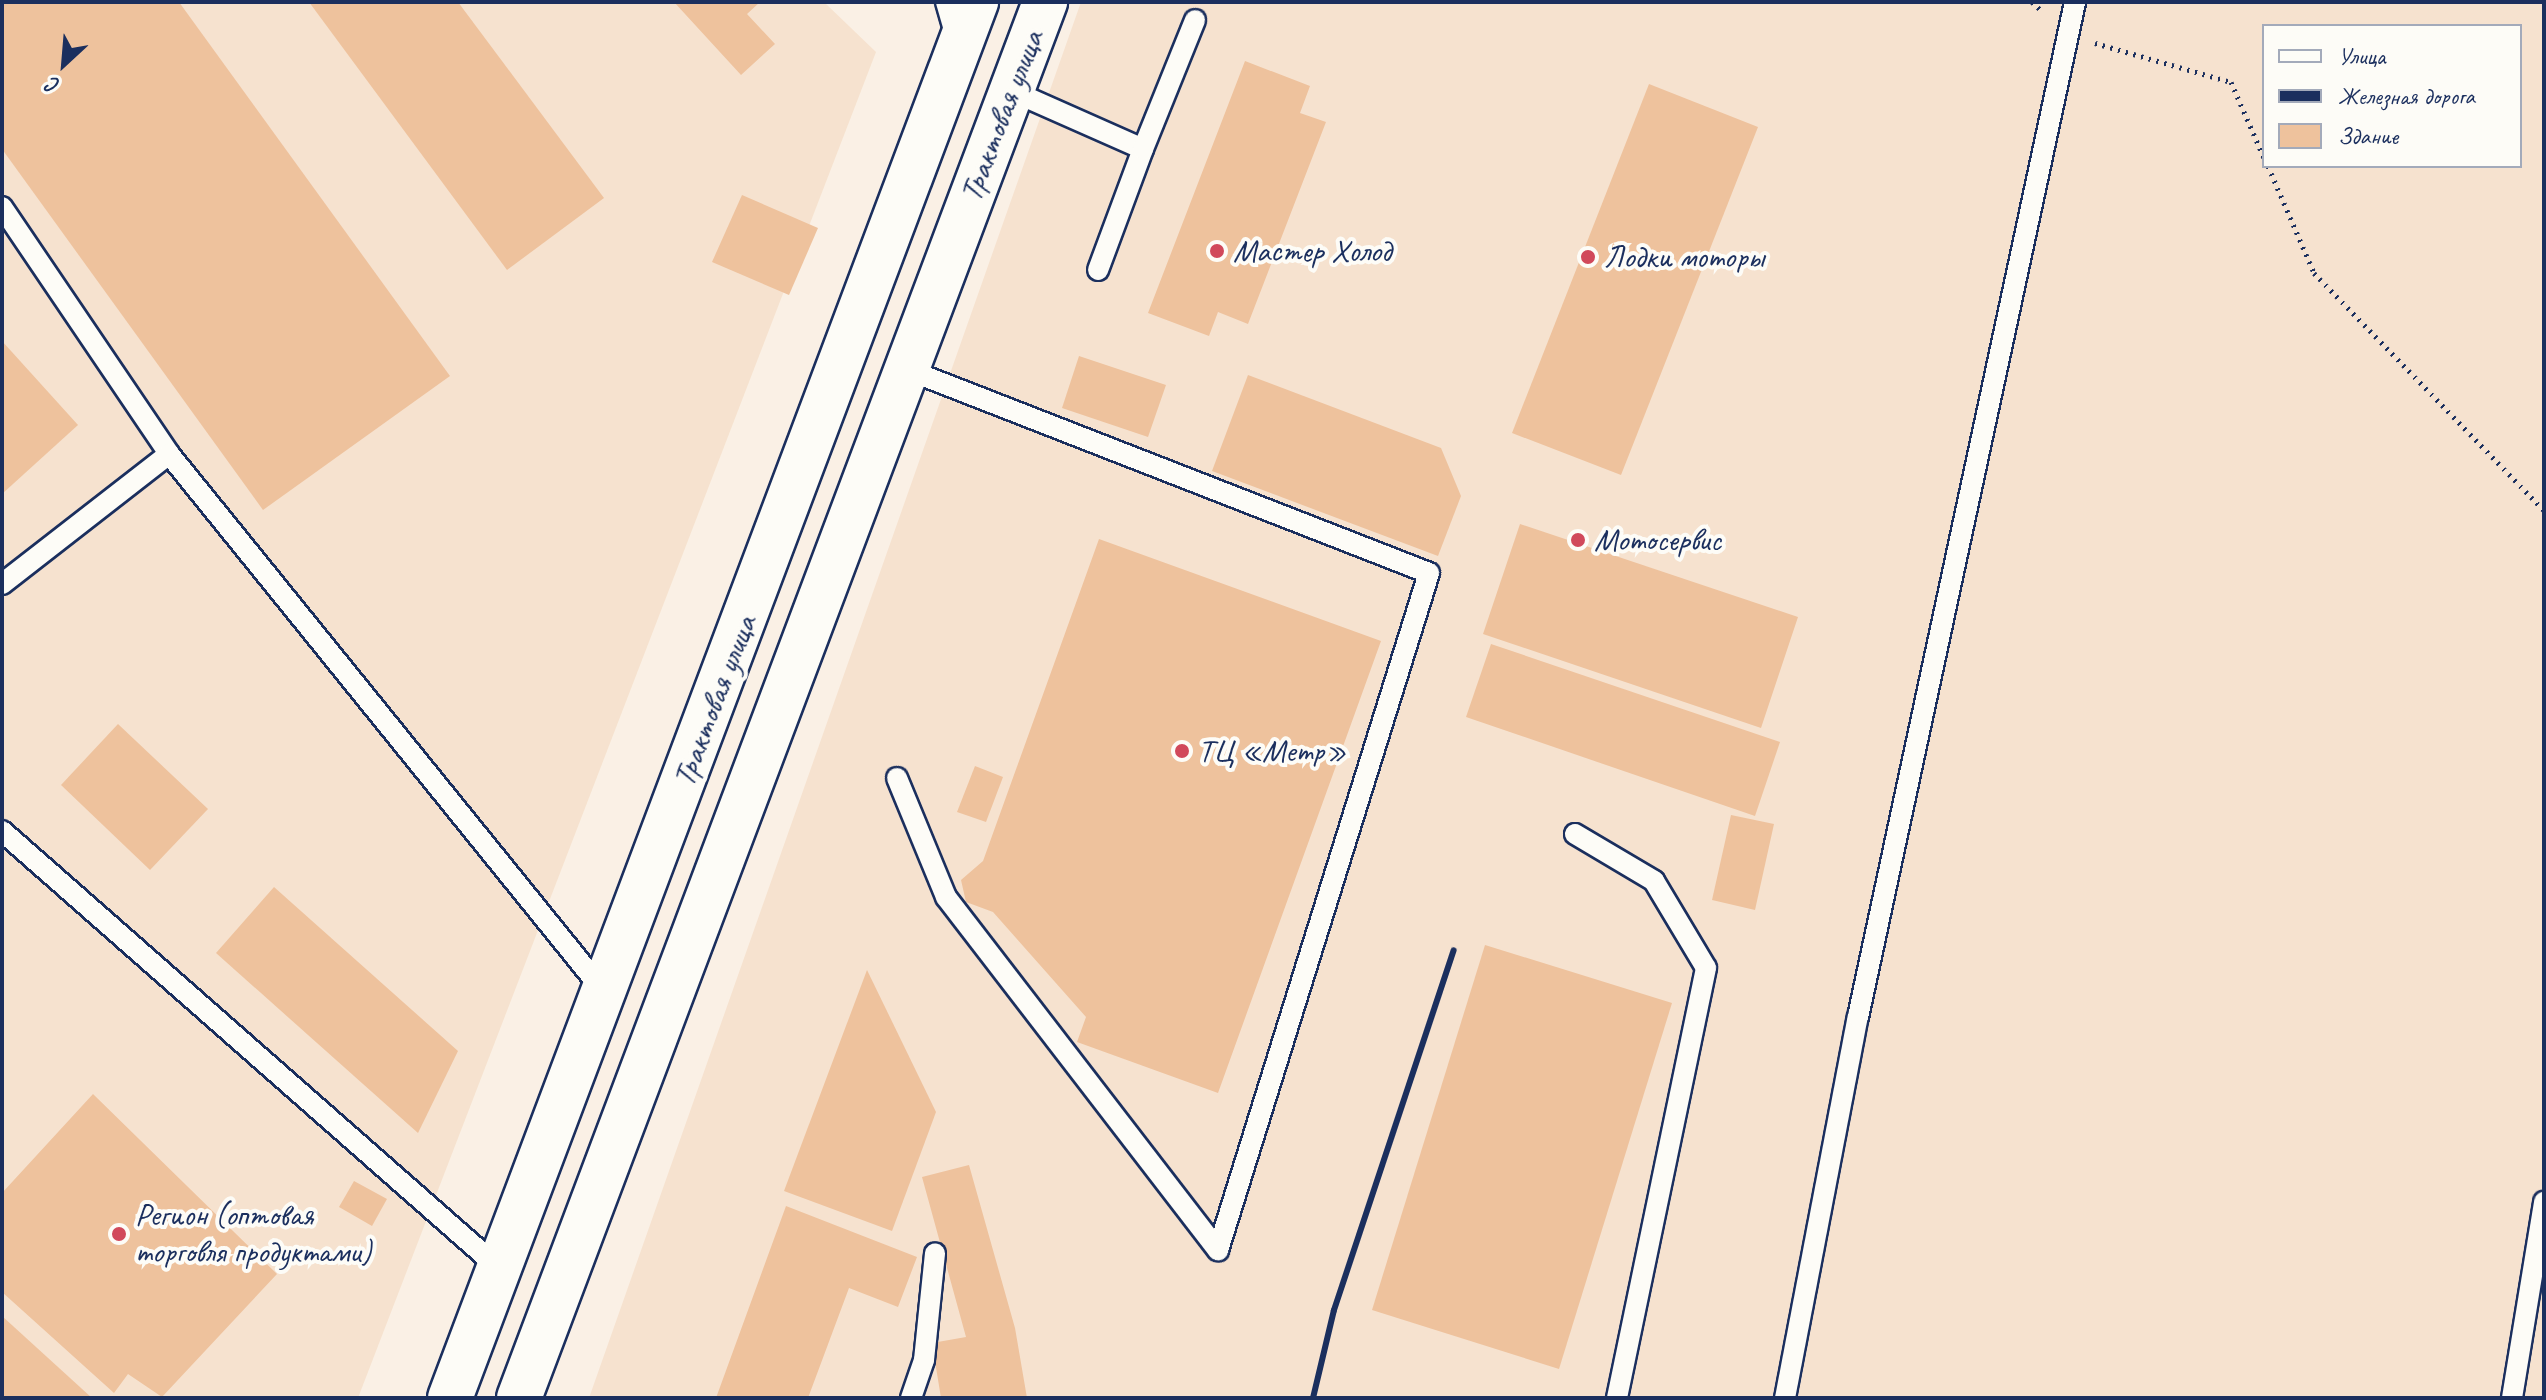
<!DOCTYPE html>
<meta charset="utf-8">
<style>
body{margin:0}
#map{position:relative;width:2546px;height:1400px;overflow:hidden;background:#faf0e5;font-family:Caveat,sans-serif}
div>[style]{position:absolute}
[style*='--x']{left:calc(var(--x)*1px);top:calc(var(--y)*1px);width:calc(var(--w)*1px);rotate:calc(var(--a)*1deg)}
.built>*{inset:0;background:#f6e2cf}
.building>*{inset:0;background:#eec29d}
.path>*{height:5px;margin-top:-2.5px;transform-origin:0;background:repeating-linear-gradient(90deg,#1b2f5e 0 2px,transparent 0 8px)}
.roads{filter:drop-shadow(2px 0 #1b2f5e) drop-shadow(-2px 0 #1b2f5e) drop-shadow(0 2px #1b2f5e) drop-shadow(0 -2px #1b2f5e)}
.lane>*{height:20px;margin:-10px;padding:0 10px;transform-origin:10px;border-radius:10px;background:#fdfcf7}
.primary>*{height:44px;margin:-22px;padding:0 22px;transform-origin:22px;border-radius:22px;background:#fdfcf7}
.rail>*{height:6px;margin:-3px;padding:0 3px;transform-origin:3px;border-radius:3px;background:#1b2f5e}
.dots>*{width:22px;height:22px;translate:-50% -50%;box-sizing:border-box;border:4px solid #fdfcf7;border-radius:50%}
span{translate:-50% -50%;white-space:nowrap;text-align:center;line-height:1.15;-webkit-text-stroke:8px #fdfcf7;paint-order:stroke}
.street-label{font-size:32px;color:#1b2f5e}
.poi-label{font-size:32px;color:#1b2f5e}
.left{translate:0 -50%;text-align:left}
.frame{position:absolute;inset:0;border:4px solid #1b2f5e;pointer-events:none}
.legend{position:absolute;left:2262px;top:24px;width:260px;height:144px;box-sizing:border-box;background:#fdfcf7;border:2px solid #a3aaba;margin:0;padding:10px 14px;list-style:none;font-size:24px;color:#1b2f5e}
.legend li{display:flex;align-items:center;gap:16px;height:40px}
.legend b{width:40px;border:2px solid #a3aaba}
.north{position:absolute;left:24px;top:24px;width:80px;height:80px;-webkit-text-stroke:6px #fdfcf7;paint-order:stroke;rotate:206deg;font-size:22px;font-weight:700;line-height:32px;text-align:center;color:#1b2f5e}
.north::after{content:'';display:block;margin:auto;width:28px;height:36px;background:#1b2f5e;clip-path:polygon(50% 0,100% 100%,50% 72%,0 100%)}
</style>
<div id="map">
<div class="built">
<div style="clip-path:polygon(2px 2px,824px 2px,876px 52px,358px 1398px,2px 1398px)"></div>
<div style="clip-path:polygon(evenodd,1081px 2px,2544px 2px,2544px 1398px,589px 1398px,1081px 2px,2264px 26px,2520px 26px,2520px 166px,2264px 166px,2264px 26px)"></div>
</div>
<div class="building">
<div style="clip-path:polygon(2px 2px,179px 2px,450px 376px,263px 510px,2px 149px)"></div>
<div style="clip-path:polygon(309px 2px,458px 2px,604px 198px,507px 270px)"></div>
<div style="clip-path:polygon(674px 2px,760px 2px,747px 14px,775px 44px,741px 75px)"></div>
<div style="clip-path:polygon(1245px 61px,1310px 86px,1300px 113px,1326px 122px,1248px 324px,1218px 312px,1209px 336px,1148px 313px)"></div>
<div style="clip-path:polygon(1649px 84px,1758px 127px,1621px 475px,1512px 433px)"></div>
<div style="clip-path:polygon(742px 195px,818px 228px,789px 295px,712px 262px)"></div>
<div style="clip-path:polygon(2px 341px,78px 425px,2px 494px)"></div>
<div style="clip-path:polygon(1079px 356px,1166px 385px,1148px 437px,1062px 408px)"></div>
<div style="clip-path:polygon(1248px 375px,1441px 448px,1461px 496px,1438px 556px,1212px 471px)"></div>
<div style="clip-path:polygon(1520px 524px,1798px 617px,1761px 728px,1483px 634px)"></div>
<div style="clip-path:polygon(1099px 539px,1381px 641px,1218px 1093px,1077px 1042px,1086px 1017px,993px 912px,966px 902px,961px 880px,983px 861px)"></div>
<div style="clip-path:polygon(1491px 644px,1780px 742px,1755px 816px,1466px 717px)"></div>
<div style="clip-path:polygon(118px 724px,208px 809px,150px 870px,61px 785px)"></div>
<div style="clip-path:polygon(975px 766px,1003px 777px,986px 822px,957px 812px)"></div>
<div style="clip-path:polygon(1731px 815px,1774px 824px,1755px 910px,1712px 900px)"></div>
<div style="clip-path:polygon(274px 887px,458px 1051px,418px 1133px,216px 953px)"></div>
<div style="clip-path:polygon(1485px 945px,1672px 1003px,1559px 1369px,1372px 1310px)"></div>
<div style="clip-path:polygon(867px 970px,936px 1112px,892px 1231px,784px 1191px)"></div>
<div style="clip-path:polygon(93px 1094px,277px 1274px,162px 1397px,128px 1374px,114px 1393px,2px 1292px,2px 1193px)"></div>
<div style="clip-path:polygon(969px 1165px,1015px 1328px,1027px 1398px,941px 1398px,932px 1343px,966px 1337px,922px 1177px)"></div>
<div style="clip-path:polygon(354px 1181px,387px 1199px,372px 1226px,339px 1207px)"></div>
<div style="clip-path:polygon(786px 1206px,917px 1257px,898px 1307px,849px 1288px,808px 1398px,716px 1398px)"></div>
<div style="clip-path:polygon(2px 1316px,92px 1398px,2px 1398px)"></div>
</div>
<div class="path">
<div style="--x:2032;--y:2;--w:15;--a:42"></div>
<div style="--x:2095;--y:43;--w:141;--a:16"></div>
<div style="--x:2231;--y:82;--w:83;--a:66.5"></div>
<div style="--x:2268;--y:166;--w:116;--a:66.7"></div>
<div style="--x:2314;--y:273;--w:330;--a:45.9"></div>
</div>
<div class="roads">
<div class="lane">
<div style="--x:946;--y:2;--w:35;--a:74"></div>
<div style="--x:1012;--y:91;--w:143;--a:23.9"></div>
<div style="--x:1143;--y:149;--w:129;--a:110.4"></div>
<div style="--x:1143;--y:149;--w:139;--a:-68"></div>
<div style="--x:2;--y:207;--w:298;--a:55.9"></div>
<div style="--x:906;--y:369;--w:561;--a:21.31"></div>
<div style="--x:1429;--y:573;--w:709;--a:107.31"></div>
<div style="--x:2;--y:584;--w:212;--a:-37.9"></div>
<div style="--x:169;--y:454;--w:688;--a:51.02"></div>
<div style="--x:897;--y:778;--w:129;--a:67.6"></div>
<div style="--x:946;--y:897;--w:446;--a:52.4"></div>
<div style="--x:2;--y:831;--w:663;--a:41.33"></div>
<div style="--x:1575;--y:834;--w:92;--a:30.7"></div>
<div style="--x:1654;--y:881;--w:101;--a:59.1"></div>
<div style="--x:1706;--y:968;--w:439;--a:101.7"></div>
<div style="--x:911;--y:1398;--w:40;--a:-71.1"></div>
<div style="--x:924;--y:1360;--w:107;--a:-84.1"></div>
<div style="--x:1785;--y:1398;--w:388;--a:-79.2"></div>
<div style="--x:1858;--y:1017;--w:1038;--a:-77.93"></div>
<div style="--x:2512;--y:1398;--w:199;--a:-80.7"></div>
</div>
<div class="primary">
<div style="--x:450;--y:1398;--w:1492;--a:-69.35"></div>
<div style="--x:519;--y:1398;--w:1492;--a:-69.35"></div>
</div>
</div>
<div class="rail">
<div style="--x:1313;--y:1398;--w:90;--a:-76.6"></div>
<div style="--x:1334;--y:1310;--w:379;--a:-71.6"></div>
</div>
<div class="dots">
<div style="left:1217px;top:251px;background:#d1495b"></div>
<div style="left:1588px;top:257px;background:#d1495b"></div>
<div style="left:1578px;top:540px;background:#d1495b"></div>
<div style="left:1182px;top:751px;background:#d1495b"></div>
<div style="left:119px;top:1234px;background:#d1495b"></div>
</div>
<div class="street-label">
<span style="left:1002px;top:116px;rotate:-69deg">Трактовая улица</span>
<span style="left:715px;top:701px;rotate:-69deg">Трактовая улица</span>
</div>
<div class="poi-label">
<span class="left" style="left:1233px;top:251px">Мастер Холод</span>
<span class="left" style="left:1604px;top:257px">Лодки моторы</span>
<span class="left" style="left:1594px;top:540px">Мотосервис</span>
<span class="left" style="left:1198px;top:751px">ТЦ «Метр»</span>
<span class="left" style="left:135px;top:1234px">Регион (оптовая<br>торговля продуктами)</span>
</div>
<div class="frame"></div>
<ul class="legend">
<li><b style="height:10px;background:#fdfcf7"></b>Улица</li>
<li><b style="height:10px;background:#1b2f5e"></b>Железная дорога</li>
<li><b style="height:22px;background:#eec29d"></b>Здание</li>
</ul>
<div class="north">С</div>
</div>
